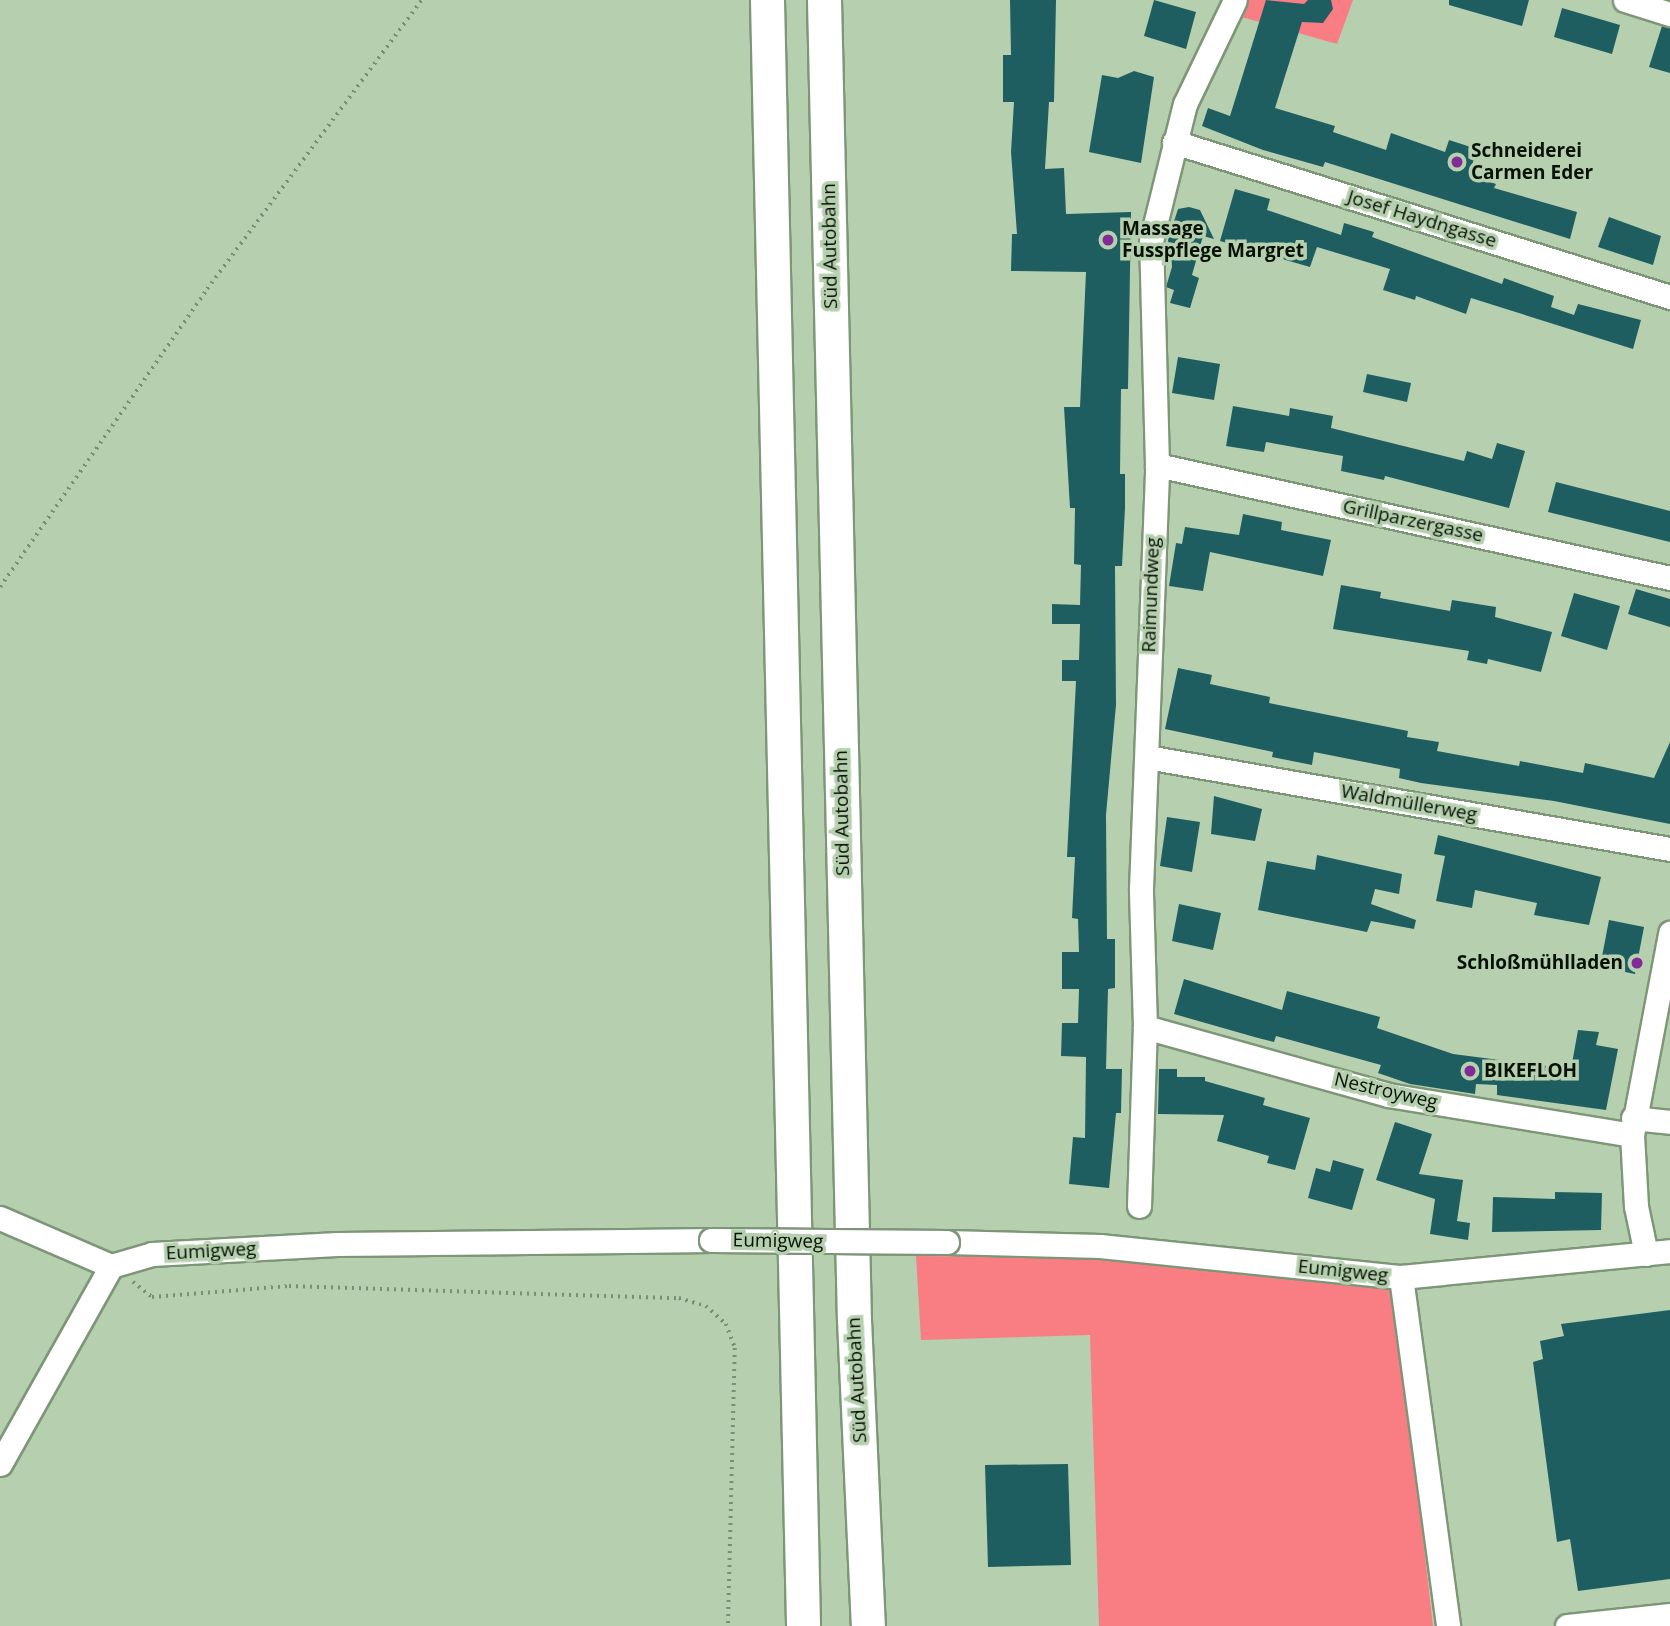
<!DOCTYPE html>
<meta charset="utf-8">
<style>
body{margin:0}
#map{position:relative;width:1670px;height:1626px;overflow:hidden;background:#b6d0af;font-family:"Open Sans",sans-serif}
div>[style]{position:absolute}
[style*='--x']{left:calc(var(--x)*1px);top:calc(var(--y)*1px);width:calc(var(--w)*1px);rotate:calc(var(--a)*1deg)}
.green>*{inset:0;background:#f97e83}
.building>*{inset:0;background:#1f5e60}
.path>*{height:3.5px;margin-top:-1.75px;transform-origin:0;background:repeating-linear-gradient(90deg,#7a8e74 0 2px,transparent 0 7px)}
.roads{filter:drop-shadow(2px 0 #7e9678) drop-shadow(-2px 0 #7e9678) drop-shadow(0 2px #7e9678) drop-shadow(0 -2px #7e9678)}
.minor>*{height:23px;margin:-11.5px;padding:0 11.5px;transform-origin:11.5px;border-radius:11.5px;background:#fff}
.highway>*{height:33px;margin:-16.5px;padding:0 16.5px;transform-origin:16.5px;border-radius:16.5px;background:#fff}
.bridges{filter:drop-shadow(2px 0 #7e9678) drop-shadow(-2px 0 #7e9678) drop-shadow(0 2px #7e9678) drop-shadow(0 -2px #7e9678)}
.minor-bridge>*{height:23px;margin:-11.5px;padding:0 11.5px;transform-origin:11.5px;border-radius:11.5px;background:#fff}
.dots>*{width:19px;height:19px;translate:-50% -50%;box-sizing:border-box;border:4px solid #b6d0af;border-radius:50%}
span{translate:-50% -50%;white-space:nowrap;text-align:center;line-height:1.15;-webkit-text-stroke:7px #b6d0af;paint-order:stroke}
.poi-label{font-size:19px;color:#081106;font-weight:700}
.left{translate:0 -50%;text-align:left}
.right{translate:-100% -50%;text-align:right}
.street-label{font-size:19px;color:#081106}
</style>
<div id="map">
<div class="green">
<div style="clip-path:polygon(1245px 0,1353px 0,1337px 44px,1238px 16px)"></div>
<div style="clip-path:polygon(916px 1256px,1197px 1259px,1394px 1287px,1433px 1626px,1099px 1626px,1090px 1335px,921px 1340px)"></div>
</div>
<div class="building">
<div style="clip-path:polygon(1010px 0,1056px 0,1054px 102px,1049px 102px,1045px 169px,1064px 168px,1066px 214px,1131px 212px,1128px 389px,1121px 389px,1120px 474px,1125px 474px,1125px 508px,1122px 566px,1115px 566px,1116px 705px,1106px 815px,1107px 939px,1115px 939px,1115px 988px,1108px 989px,1106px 1069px,1122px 1069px,1121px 1113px,1116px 1113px,1109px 1188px,1069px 1184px,1073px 1137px,1085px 1138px,1086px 1057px,1061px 1056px,1062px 1023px,1078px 1023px,1079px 989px,1062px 989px,1062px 952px,1079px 952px,1078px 919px,1072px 918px,1075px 857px,1067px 857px,1076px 681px,1062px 681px,1062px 660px,1079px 660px,1080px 624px,1052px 624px,1052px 604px,1080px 605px,1081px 565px,1074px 564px,1075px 508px,1070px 508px,1064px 407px,1080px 407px,1086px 272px,1011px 271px,1012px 234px,1017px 234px,1011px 152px,1014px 102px,1003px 102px,1003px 55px,1011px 55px)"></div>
<div style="clip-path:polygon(1154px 0,1196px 12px,1186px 49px,1144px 36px)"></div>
<div style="clip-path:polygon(1266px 0,1304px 4px,1308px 0,1331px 0,1333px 9px,1323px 23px,1302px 22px,1275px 108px,1335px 126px,1333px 132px,1386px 150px,1391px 133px,1445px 152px,1449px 140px,1477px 149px,1469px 175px,1496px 184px,1494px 188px,1577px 212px,1570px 239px,1325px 162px,1323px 167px,1263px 150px,1202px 126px,1208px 108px,1230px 116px)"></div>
<div style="clip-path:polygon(1449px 0,1529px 0,1522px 26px,1449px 5px)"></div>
<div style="clip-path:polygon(1562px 8px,1620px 25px,1612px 54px,1554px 37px)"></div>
<div style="clip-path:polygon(1662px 26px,1670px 28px,1670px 73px,1649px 67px)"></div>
<div style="clip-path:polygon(1134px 71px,1154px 77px,1141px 163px,1089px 152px,1102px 75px,1118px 78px)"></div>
<div style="clip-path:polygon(1235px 189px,1270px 199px,1267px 210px,1341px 235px,1344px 223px,1374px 232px,1372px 237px,1502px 284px,1504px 278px,1554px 296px,1551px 307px,1574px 315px,1578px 304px,1641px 320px,1633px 349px,1471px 298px,1466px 314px,1416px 296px,1415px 300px,1383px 290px,1390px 269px,1317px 247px,1310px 267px,1220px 241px)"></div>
<div style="clip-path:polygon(1189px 207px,1200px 210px,1214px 239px,1203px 236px,1192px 275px,1199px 278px,1190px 308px,1170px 303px,1174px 290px,1166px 287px,1172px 267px,1168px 240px,1178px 209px)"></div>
<div style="clip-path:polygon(1609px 217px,1661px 236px,1653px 265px,1598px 247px)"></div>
<div style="clip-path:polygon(1178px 357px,1220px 364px,1214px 400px,1172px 393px)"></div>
<div style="clip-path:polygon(1367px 374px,1411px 383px,1407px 402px,1363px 392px)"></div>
<div style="clip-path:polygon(1233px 406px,1289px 416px,1290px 408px,1333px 416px,1331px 428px,1464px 461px,1467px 451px,1492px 459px,1497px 443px,1525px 451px,1509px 508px,1385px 476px,1384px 480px,1341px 471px,1343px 456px,1266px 442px,1264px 452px,1226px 446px)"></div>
<div style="clip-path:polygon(1556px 482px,1670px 511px,1670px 542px,1548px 512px)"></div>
<div style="clip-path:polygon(1243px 514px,1282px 522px,1281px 530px,1331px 540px,1323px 576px,1210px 552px,1203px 591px,1169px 586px,1176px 543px,1182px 544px,1185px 527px,1239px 535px)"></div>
<div style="clip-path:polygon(1341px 585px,1381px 592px,1380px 598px,1450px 611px,1452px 600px,1496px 607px,1495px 617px,1552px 632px,1541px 672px,1488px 659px,1487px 664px,1467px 660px,1469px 651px,1333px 629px)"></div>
<div style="clip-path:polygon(1636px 589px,1670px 599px,1670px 627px,1628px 614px)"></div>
<div style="clip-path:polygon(1574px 593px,1620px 606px,1607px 650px,1561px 636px)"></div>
<div style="clip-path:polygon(1178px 668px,1212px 675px,1210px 684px,1270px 697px,1269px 703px,1408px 731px,1407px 737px,1439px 742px,1437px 751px,1519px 766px,1520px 761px,1583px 773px,1585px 763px,1654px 778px,1670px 742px,1670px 824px,1554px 801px,1421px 783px,1399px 778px,1400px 769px,1314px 752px,1312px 765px,1272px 757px,1273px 752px,1165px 729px)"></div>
<div style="clip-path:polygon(1214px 796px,1262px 809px,1255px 841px,1211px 834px)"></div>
<div style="clip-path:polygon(1167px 817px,1200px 822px,1192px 872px,1160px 866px)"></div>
<div style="clip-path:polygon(1438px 835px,1601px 877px,1589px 925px,1534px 915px,1537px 903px,1475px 890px,1472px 908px,1436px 901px,1445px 856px,1434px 854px)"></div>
<div style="clip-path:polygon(1317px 855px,1402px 874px,1399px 894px,1375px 889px,1371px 904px,1416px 920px,1414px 929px,1371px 921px,1367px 932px,1258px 910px,1267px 861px,1315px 870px)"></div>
<div style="clip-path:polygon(1179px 904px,1221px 913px,1213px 950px,1172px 941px)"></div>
<div style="clip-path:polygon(1609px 920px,1644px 927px,1635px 974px,1600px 967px)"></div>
<div style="clip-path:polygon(1184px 979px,1282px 1010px,1287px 991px,1380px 1017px,1377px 1028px,1453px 1054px,1523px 1063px,1571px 1069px,1578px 1030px,1599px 1032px,1596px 1045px,1618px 1049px,1606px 1110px,1497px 1095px,1497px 1085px,1476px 1084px,1475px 1094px,1410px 1084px,1378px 1073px,1381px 1065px,1276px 1036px,1274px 1042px,1258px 1038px,1174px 1014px)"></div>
<div style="clip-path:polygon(1159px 1069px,1177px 1069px,1177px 1077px,1205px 1077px,1205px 1081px,1265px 1098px,1263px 1105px,1310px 1118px,1295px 1170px,1267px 1163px,1269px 1156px,1217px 1141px,1224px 1115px,1158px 1114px)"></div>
<div style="clip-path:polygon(1395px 1122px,1432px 1134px,1419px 1174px,1463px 1180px,1457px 1221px,1470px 1223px,1468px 1240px,1430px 1234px,1435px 1199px,1376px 1180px)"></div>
<div style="clip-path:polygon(1333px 1160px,1364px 1169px,1352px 1210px,1308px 1198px,1316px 1168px,1330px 1172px)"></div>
<div style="clip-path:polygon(1555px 1192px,1602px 1193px,1601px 1230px,1492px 1232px,1493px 1197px,1555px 1199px)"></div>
<div style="clip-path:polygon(1670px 1310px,1670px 1579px,1578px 1591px,1570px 1539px,1557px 1542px,1533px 1362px,1543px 1359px,1540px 1341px,1564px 1336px,1561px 1324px)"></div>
<div style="clip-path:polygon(1068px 1464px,1071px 1565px,988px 1567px,985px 1465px)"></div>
</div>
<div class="path">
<div style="--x:0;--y:587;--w:363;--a:-55.2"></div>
<div style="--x:207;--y:289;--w:360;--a:-53.4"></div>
<div style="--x:133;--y:1282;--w:24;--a:38"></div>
<div style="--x:152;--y:1297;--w:137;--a:-4.6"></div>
<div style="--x:289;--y:1286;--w:390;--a:1.8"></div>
<div style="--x:679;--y:1298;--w:28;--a:17"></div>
<div style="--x:706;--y:1306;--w:27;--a:42"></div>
<div style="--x:726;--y:1324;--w:26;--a:69"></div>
<div style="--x:735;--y:1348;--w:278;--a:91.4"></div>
</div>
<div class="roads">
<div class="minor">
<div style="--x:1625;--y:0;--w:47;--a:17.3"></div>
<div style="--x:1174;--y:142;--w:520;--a:17.35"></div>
<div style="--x:1157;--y:465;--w:525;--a:12.42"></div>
<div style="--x:1147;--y:757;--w:531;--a:9.98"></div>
<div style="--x:1145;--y:1027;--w:252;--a:15.6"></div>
<div style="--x:1388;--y:1095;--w:247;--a:9.3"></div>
<div style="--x:1633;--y:1118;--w:37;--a:6"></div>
<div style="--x:1139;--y:1206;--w:179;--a:-88.1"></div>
<div style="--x:1145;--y:1027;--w:138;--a:-91.7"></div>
<div style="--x:1141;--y:889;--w:424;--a:-87.8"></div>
<div style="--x:1157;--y:465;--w:224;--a:-91.5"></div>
<div style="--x:1151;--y:241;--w:141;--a:-76.1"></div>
<div style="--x:1185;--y:104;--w:115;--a:-64.3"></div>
<div style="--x:0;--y:1218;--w:121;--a:23.4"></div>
<div style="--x:947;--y:1242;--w:153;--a:1.5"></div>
<div style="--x:1100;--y:1246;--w:303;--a:5.9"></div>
<div style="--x:1401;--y:1277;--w:270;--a:-5.5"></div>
<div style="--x:1646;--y:1254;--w:49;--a:-101.8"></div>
<div style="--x:1636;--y:1206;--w:71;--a:-93.2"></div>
<div style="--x:1632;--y:1135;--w:206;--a:-79.3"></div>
<div style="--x:1401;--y:1277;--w:352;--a:82.3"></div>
<div style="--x:0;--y:1464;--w:227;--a:-60.7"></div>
<div style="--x:111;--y:1266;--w:43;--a:-16.3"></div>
<div style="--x:152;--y:1254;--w:185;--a:-3.1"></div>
<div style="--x:337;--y:1244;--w:374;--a:-0.6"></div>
<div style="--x:1567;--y:1626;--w:104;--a:-6.1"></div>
</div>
<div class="highway">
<div style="--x:767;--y:0;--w:1626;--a:88.73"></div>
<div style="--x:824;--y:0;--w:1320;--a:88.7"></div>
<div style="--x:854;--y:1320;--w:306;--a:87.4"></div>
</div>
</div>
<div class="bridges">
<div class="minor-bridge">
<div style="--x:711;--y:1240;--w:236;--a:0.5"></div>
</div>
</div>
<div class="dots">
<div style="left:1457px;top:162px;background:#822a97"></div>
<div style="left:1108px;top:240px;background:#822a97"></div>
<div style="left:1637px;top:963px;background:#822a97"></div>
<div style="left:1470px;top:1071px;background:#822a97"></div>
</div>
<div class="poi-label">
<span class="left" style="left:1471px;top:162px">Schneiderei<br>Carmen Eder</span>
<span class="left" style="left:1122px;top:240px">Massage<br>Fusspflege Margret</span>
<span class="right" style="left:1623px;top:963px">Schloßmühlladen</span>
<span class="left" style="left:1484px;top:1071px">BIKEFLOH</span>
</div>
<div class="street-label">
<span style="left:1422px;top:219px;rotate:17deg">Josef Haydngasse</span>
<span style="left:830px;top:246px;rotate:-91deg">Süd Autobahn</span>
<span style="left:1413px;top:521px;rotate:12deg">Grillparzergasse</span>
<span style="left:1151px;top:595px;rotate:-88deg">Raimundweg</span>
<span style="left:1409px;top:803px;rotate:10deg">Waldmüllerweg</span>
<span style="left:842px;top:813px;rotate:-91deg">Süd Autobahn</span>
<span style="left:1386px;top:1091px;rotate:13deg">Nestroyweg</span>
<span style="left:778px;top:1241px;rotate:1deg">Eumigweg</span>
<span style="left:211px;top:1251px;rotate:-3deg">Eumigweg</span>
<span style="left:1343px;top:1271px;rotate:6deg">Eumigweg</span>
<span style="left:857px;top:1380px;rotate:-93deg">Süd Autobahn</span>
</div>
</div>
